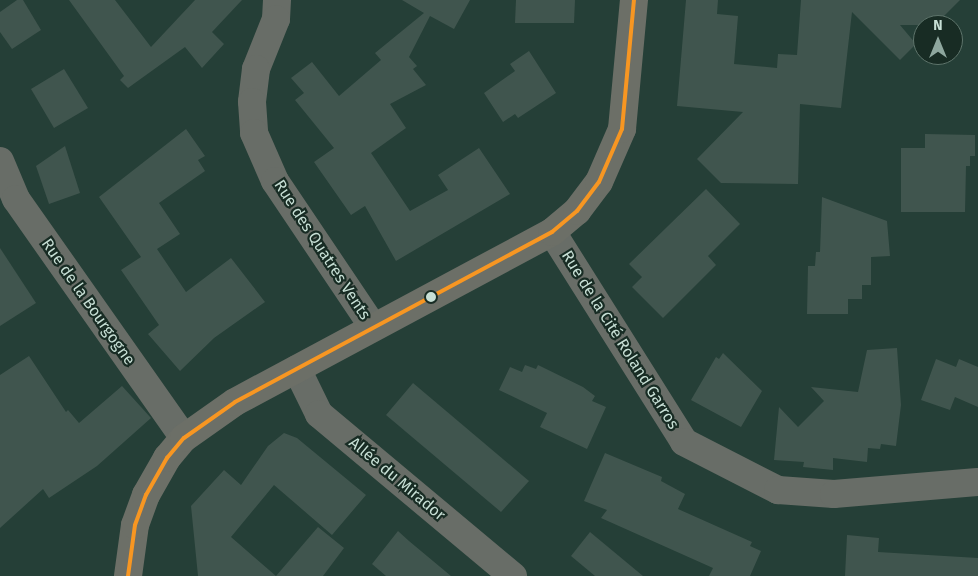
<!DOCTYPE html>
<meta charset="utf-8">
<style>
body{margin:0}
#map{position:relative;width:978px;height:576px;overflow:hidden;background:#253f37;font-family:"Fira Sans",sans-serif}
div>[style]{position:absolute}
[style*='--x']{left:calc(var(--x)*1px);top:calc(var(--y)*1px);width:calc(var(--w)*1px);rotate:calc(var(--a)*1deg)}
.building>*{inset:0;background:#40554e}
.street>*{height:28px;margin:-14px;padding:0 14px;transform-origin:14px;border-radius:14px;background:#686d67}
.secondary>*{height:28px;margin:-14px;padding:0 14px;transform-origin:14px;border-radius:14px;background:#6c6f67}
.bus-1>*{height:4px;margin:-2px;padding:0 2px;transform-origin:2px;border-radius:2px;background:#f79622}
.dots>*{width:14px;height:14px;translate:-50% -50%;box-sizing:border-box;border:2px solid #182c24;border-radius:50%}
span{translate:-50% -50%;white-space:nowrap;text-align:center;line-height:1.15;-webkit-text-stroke:4.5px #182c24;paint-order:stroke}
.street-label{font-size:16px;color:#c7dfd5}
.north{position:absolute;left:913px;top:15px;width:50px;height:50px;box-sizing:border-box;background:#182c24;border:1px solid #5e746b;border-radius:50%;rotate:0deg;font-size:14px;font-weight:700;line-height:20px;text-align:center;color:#c7dfd5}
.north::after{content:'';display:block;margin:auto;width:18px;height:22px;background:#8ea79e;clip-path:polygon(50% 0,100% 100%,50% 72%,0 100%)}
</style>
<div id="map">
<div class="building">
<div style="clip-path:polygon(17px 0,23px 0,41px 30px,12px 49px,0 32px,0 12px)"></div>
<div style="clip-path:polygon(69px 0,115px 0,151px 47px,195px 0,242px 0,212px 32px,224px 44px,202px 68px,185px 47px,128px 88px,120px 80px,124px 76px)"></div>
<div style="clip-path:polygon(402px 0,470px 0,454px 29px,430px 16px,409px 57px,417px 66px,413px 69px,426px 85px,390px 104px,406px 128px,371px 153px,410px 211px,448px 190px,438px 175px,479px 148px,510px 194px,396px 261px,365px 206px,351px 215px,314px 162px,334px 148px,295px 100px,304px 93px,291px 78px,312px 62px,339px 96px,381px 60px,375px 53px,424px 13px)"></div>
<div style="clip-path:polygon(516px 0,575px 0,574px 23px,515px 23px)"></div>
<div style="clip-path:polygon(686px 0,718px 0,717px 14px,738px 16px,734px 64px,777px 68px,778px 54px,797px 55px,801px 0,960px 0,935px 25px,900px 25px,916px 44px,900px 60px,852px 12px,841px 108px,800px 104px,798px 184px,721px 183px,697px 159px,743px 112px,677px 106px)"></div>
<div style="clip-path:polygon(529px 51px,556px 93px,518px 118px,515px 114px,503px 122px,484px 93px,515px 71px,510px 64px)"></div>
<div style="clip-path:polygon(64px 69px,88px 108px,54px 128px,31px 89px)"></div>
<div style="clip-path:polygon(186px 129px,205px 156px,198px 160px,205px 171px,159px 203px,180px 234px,157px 249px,186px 292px,231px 258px,265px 302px,214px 338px,180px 371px,148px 334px,159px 325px,121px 270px,141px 257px,99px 197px)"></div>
<div style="clip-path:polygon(925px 134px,975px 135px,975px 156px,970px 156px,970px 166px,966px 166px,965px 212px,901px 212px,901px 148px,925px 148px)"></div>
<div style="clip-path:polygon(65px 146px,80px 193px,49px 204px,36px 166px)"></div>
<div style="clip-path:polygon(706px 189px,740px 224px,708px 256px,716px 265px,663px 318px,632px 287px,642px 277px,629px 264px)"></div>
<div style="clip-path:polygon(822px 197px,887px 221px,890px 256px,871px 257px,871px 285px,862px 285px,862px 299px,848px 299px,848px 314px,807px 314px,808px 266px,815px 266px,816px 252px,820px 252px)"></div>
<div style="clip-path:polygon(0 248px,36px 303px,0 326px)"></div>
<div style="clip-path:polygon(897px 348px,901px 405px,896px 446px,881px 444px,880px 449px,868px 448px,867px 462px,833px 458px,833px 470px,803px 467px,804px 462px,774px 460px,779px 407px,798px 427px,824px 401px,811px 387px,858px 392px,867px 350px)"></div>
<div style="clip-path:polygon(723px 353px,762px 391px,741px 427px,691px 400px,716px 357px,719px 359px)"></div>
<div style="clip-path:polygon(29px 356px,66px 412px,68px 410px,79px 423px,122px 386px,151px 418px,97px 466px,49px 498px,43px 489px,0 528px,0 375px)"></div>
<div style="clip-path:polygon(936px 359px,956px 367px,959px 359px,978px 367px,978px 407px,955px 397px,950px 410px,921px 400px)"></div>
<div style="clip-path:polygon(525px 365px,536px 369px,538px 365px,583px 387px,595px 396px,592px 401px,606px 407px,587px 449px,540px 427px,547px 413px,499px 390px,510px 367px,522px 372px)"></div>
<div style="clip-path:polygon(413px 383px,529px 481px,501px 512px,386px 415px)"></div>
<div style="clip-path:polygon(284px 433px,297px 438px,366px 495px,332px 535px,274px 485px,231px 537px,276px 576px,318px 527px,344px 548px,323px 576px,198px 576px,191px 506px,224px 470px,241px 485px,268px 446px)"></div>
<div style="clip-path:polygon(605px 453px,662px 477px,661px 481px,685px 494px,678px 509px,752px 542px,750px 546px,761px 551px,750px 576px,709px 576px,713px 568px,601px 518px,607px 510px,584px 501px)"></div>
<div style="clip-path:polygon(398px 531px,409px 541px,451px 576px,386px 576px,372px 564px)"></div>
<div style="clip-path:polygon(590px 532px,643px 576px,595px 576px,571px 556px)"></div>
<div style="clip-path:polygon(847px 535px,879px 538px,878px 552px,978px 558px,978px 576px,845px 576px)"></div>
</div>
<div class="street">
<div style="--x:277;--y:0;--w:19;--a:93"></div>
<div style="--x:276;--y:19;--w:54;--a:111.8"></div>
<div style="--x:256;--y:69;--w:33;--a:97"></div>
<div style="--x:252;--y:102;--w:31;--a:86"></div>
<div style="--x:254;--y:133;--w:52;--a:66.4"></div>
<div style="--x:275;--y:181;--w:176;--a:56.1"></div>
<div style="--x:0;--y:161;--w:41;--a:67.2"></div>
<div style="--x:16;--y:199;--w:292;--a:54.9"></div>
<div style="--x:552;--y:232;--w:248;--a:57.8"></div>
<div style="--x:684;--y:442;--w:106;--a:27.1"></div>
<div style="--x:778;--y:490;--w:56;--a:4.1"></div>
<div style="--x:834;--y:494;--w:144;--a:-4.8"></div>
<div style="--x:297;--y:369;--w:50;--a:63.9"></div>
<div style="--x:319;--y:414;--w:253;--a:39.9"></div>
</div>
<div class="secondary">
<div style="--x:128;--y:576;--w:51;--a:-82.2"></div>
<div style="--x:135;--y:525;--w:32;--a:-70"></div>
<div style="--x:146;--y:495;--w:43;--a:-60.4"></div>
<div style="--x:167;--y:458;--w:26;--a:-50"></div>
<div style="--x:184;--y:438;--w:62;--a:-35.2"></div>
<div style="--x:235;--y:402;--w:360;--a:-28.2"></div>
<div style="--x:552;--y:232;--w:33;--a:-40"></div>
<div style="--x:577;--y:211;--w:36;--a:-53"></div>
<div style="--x:599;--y:182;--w:58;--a:-66.5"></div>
<div style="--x:622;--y:129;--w:130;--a:-84.7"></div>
</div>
<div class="bus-1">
<div style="--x:128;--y:576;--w:51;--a:-82.2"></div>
<div style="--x:135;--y:525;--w:32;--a:-70"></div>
<div style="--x:146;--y:495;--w:43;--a:-60.4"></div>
<div style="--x:167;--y:458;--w:26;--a:-50"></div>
<div style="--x:184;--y:438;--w:62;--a:-35.2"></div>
<div style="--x:235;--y:402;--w:360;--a:-28.2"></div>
<div style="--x:552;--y:232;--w:33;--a:-40"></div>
<div style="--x:577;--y:211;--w:36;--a:-53"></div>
<div style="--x:599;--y:182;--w:58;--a:-66.5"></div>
<div style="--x:622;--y:129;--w:130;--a:-84.7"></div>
</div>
<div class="dots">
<div style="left:431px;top:297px;background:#c7dfd5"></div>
</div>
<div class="street-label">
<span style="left:322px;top:250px;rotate:57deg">Rue des Quatres Vents</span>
<span style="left:88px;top:302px;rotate:55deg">Rue de la Bourgogne</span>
<span style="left:620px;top:340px;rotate:58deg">Rue de la Cité Roland Garros</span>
<span style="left:397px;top:479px;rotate:40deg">Allée du Mirador</span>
</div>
<div class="north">N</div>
</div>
